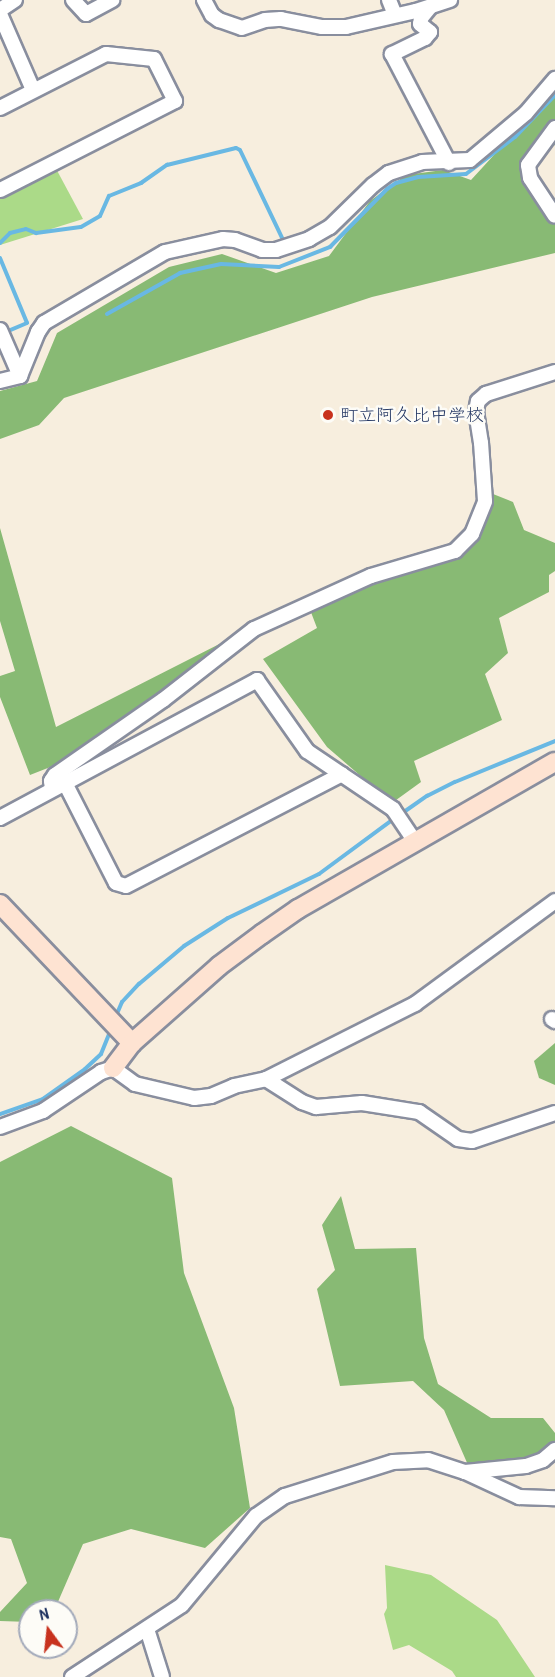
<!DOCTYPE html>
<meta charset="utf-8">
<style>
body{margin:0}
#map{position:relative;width:555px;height:1677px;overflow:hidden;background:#f7eede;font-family:"Patrick Hand","Klee One",sans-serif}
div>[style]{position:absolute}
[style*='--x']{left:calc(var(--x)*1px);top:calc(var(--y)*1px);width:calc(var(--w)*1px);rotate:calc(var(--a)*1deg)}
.green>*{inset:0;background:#abda88}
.forest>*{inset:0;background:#88ba74}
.stream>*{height:4px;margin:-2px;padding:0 2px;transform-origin:2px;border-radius:2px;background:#69b8e3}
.roads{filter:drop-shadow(2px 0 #898e9e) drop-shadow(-2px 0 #898e9e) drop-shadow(0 2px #898e9e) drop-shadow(0 -2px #898e9e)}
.street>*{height:14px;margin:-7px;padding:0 7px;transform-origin:7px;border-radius:7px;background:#fff}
.secondary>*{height:18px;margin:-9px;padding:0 9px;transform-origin:9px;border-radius:9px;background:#fee3d2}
.dots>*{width:16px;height:16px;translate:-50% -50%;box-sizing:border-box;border:3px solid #fdfcf7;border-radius:50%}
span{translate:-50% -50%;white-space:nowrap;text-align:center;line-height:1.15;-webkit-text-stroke:5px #fdfcf7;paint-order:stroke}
.poi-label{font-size:18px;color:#1b2f5e}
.left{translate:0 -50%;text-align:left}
.north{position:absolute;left:18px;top:1599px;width:60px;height:60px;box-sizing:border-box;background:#fdfcf7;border:2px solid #a3aaba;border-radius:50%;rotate:345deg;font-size:16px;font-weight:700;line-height:24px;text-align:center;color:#1b2f5e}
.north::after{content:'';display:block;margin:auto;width:21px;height:27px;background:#c8321e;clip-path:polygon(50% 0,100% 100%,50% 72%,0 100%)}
</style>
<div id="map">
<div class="green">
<div style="clip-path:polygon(53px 163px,83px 219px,0 245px,0 190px)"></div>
<div style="clip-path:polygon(385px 1565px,431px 1575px,497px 1620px,535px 1677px,456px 1677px,452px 1671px,409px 1645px,393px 1650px,384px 1614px,387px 1608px)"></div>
</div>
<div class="forest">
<div style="clip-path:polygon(555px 94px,555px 145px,541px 152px,524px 184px,555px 208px,555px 253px,372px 297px,64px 398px,39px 425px,0 439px,0 391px,37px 381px,57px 333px,169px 267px,222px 254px,276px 273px,329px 256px,370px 201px,406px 175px,443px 170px,471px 180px,547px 97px)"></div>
<div style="clip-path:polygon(488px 492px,513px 502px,524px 530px,555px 543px,555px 571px,549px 575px,549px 592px,499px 618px,508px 653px,485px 674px,502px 720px,414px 761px,421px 782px,392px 803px,327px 747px,263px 659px,317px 628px,309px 607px,374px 579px,458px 553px,482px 528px)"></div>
<div style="clip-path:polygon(0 528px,56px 727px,243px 632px,68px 760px,30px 775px,0 697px,0 676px,15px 671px,0 621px)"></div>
<div style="clip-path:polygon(555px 1043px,555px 1085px,539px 1078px,534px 1061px)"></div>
<div style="clip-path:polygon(71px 1126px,172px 1178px,184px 1273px,234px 1408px,250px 1508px,205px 1548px,131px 1529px,83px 1544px,54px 1611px,30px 1611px,30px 1622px,0 1621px,0 1612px,27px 1583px,11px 1539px,0 1537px,0 1162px)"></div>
<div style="clip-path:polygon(341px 1196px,355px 1249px,416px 1248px,424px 1338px,438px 1384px,491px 1418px,543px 1418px,555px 1433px,555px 1445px,542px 1456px,468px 1465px,444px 1410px,413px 1381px,340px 1386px,317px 1289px,335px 1270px,322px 1225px)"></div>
</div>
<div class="stream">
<div style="--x:0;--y:243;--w:14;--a:-45"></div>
<div style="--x:10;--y:233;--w:16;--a:-14"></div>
<div style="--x:26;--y:229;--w:11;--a:22"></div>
<div style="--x:36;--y:233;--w:45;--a:-7.6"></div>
<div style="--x:81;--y:227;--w:22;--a:-30"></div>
<div style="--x:100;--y:216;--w:22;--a:-66"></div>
<div style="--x:109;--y:196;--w:35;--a:-22"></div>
<div style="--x:141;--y:183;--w:32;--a:-35"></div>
<div style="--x:167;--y:165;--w:71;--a:-13.8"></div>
<div style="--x:236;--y:148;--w:4;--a:27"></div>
<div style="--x:240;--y:150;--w:104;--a:64.4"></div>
<div style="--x:0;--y:258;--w:70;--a:67.4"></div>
<div style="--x:27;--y:323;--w:26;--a:157"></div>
<div style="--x:107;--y:314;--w:84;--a:-29.3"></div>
<div style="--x:180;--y:273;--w:42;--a:-12.4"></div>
<div style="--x:221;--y:264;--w:58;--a:3"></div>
<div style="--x:279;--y:267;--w:55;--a:-21.4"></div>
<div style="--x:330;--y:247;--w:81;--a:-45.5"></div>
<div style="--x:387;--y:189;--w:11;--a:-34"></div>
<div style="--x:396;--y:183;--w:23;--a:-15"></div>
<div style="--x:418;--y:177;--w:48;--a:-3.6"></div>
<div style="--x:466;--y:174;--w:61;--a:-37.1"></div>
<div style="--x:515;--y:137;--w:58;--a:-46.4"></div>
<div style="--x:401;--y:814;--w:32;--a:-35"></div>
<div style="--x:427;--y:796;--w:31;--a:-27"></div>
<div style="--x:455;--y:782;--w:108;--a:-22.3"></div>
<div style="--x:116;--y:1016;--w:15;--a:-67"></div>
<div style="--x:122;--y:1002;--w:25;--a:-47"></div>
<div style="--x:139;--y:984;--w:59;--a:-40.2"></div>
<div style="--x:184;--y:946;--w:52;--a:-32.5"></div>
<div style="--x:228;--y:918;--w:101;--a:-25.8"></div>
<div style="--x:319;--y:874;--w:94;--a:-36.4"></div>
<div style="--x:0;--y:1114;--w:46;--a:-19.2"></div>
<div style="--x:43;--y:1099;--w:52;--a:-35.5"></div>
<div style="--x:85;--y:1069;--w:22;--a:-43"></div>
<div style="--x:101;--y:1054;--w:27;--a:-68"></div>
</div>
<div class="roads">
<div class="street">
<div style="--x:73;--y:0;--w:19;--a:47"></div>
<div style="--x:86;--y:14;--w:30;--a:-28"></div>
<div style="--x:204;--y:0;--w:17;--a:62"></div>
<div style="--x:212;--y:15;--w:9;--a:36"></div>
<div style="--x:219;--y:20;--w:24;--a:19"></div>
<div style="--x:242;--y:28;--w:24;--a:-19"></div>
<div style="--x:265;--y:20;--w:16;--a:-4"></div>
<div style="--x:281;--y:19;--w:42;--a:11"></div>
<div style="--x:322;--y:27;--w:24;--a:0"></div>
<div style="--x:346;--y:27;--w:72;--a:-12.9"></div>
<div style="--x:416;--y:11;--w:36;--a:-18"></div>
<div style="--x:389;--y:0;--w:16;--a:68"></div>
<div style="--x:430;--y:7;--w:14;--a:129"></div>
<div style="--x:421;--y:18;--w:6;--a:99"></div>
<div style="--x:420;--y:24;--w:13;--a:39"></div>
<div style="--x:430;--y:32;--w:8;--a:130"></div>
<div style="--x:425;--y:38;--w:37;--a:154"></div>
<div style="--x:392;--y:54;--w:123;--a:62.4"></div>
<div style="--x:0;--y:10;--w:18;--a:-34"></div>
<div style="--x:0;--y:14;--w:83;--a:66.5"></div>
<div style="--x:0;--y:108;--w:119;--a:-27"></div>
<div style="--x:106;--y:54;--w:48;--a:5.9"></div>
<div style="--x:154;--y:59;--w:47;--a:63.4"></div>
<div style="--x:175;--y:101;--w:196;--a:153"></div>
<div style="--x:555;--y:128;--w:46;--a:126.1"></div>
<div style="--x:528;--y:165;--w:13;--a:81"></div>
<div style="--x:530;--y:178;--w:45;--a:56.7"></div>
<div style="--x:0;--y:330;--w:50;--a:66.5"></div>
<div style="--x:0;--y:381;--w:21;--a:-14"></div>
<div style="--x:20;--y:376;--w:48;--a:-67.8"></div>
<div style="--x:38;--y:332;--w:11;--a:-56"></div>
<div style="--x:44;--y:323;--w:140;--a:-30.4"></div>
<div style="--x:165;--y:252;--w:59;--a:-12.6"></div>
<div style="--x:223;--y:239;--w:12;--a:5"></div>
<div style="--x:235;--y:240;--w:29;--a:20"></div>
<div style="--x:262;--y:250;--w:14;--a:0"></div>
<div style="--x:276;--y:250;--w:35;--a:-18"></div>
<div style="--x:309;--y:239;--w:24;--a:-30"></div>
<div style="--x:330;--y:227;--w:60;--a:-44.3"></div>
<div style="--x:373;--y:185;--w:20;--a:-37"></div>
<div style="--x:389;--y:173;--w:35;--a:-18"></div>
<div style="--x:422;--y:162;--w:48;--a:-2.4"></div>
<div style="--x:470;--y:160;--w:73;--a:-40"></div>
<div style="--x:526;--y:113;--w:45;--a:-49.5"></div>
<div style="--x:65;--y:783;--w:112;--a:63"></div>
<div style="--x:116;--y:883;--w:10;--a:17"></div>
<div style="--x:126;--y:886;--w:243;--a:-27.4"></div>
<div style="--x:52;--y:789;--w:8;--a:-97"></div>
<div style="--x:51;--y:781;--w:7;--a:-56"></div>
<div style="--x:55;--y:775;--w:131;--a:-34.8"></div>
<div style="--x:163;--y:700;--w:115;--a:-38"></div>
<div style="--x:254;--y:629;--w:128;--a:-24.4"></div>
<div style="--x:371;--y:576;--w:88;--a:-16.6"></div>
<div style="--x:455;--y:551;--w:24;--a:-45"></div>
<div style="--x:472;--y:534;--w:35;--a:-68"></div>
<div style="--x:485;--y:501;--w:58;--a:-93.9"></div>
<div style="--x:481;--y:443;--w:32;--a:-99"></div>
<div style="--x:476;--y:411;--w:10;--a:-79"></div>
<div style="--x:478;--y:401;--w:11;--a:-41"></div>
<div style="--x:486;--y:394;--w:72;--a:-17.7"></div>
<div style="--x:0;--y:818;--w:292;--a:-28.2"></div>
<div style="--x:257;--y:680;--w:87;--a:54.8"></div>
<div style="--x:307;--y:751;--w:104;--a:34"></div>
<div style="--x:393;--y:809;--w:40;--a:56"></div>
<div style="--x:552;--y:1019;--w:4;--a:34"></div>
<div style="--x:266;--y:1079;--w:43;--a:32.6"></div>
<div style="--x:302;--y:1102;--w:15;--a:20"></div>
<div style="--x:316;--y:1107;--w:46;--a:-5"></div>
<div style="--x:362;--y:1103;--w:58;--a:9"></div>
<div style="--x:419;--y:1112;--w:47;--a:34.7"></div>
<div style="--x:458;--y:1139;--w:14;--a:8"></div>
<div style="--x:472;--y:1141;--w:88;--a:-18.6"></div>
<div style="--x:0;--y:1127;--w:46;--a:-20.4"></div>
<div style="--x:43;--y:1111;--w:70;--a:-33.9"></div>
<div style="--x:101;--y:1072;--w:13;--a:-18"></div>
<div style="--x:113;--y:1068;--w:27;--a:36"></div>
<div style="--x:135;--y:1084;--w:61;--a:13.3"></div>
<div style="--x:194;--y:1098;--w:17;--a:-7"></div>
<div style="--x:211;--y:1096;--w:25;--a:-23"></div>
<div style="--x:234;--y:1086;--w:33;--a:-12"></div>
<div style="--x:266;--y:1079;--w:167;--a:-26.7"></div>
<div style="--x:415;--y:1004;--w:174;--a:-36.3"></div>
<div style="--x:465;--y:1472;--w:61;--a:-5.6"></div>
<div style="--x:526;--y:1466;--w:18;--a:-19"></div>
<div style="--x:543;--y:1460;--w:16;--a:-40"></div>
<div style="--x:147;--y:1629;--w:50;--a:72.6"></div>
<div style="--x:72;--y:1677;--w:131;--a:-33.2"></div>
<div style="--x:182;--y:1605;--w:116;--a:-50.3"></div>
<div style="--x:256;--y:1516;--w:35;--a:-35"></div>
<div style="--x:285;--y:1496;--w:113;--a:-17.5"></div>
<div style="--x:393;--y:1462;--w:35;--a:-3"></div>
<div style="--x:428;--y:1460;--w:39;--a:18"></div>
<div style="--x:465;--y:1472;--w:60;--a:24.8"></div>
<div style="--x:519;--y:1497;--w:36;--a:2"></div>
</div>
<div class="secondary">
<div style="--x:0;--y:904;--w:192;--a:46.5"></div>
<div style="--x:113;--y:1068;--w:31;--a:-53"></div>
<div style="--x:132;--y:1043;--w:116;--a:-41.5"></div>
<div style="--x:219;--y:966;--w:54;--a:-36.7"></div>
<div style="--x:262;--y:934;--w:44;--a:-34.8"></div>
<div style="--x:298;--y:909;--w:296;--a:-29.8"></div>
</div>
</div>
<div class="dots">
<div style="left:328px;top:415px;background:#c8321e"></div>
</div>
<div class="poi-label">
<span class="left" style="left:340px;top:415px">町立阿久比中学校</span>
</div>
<div class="north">N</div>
</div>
